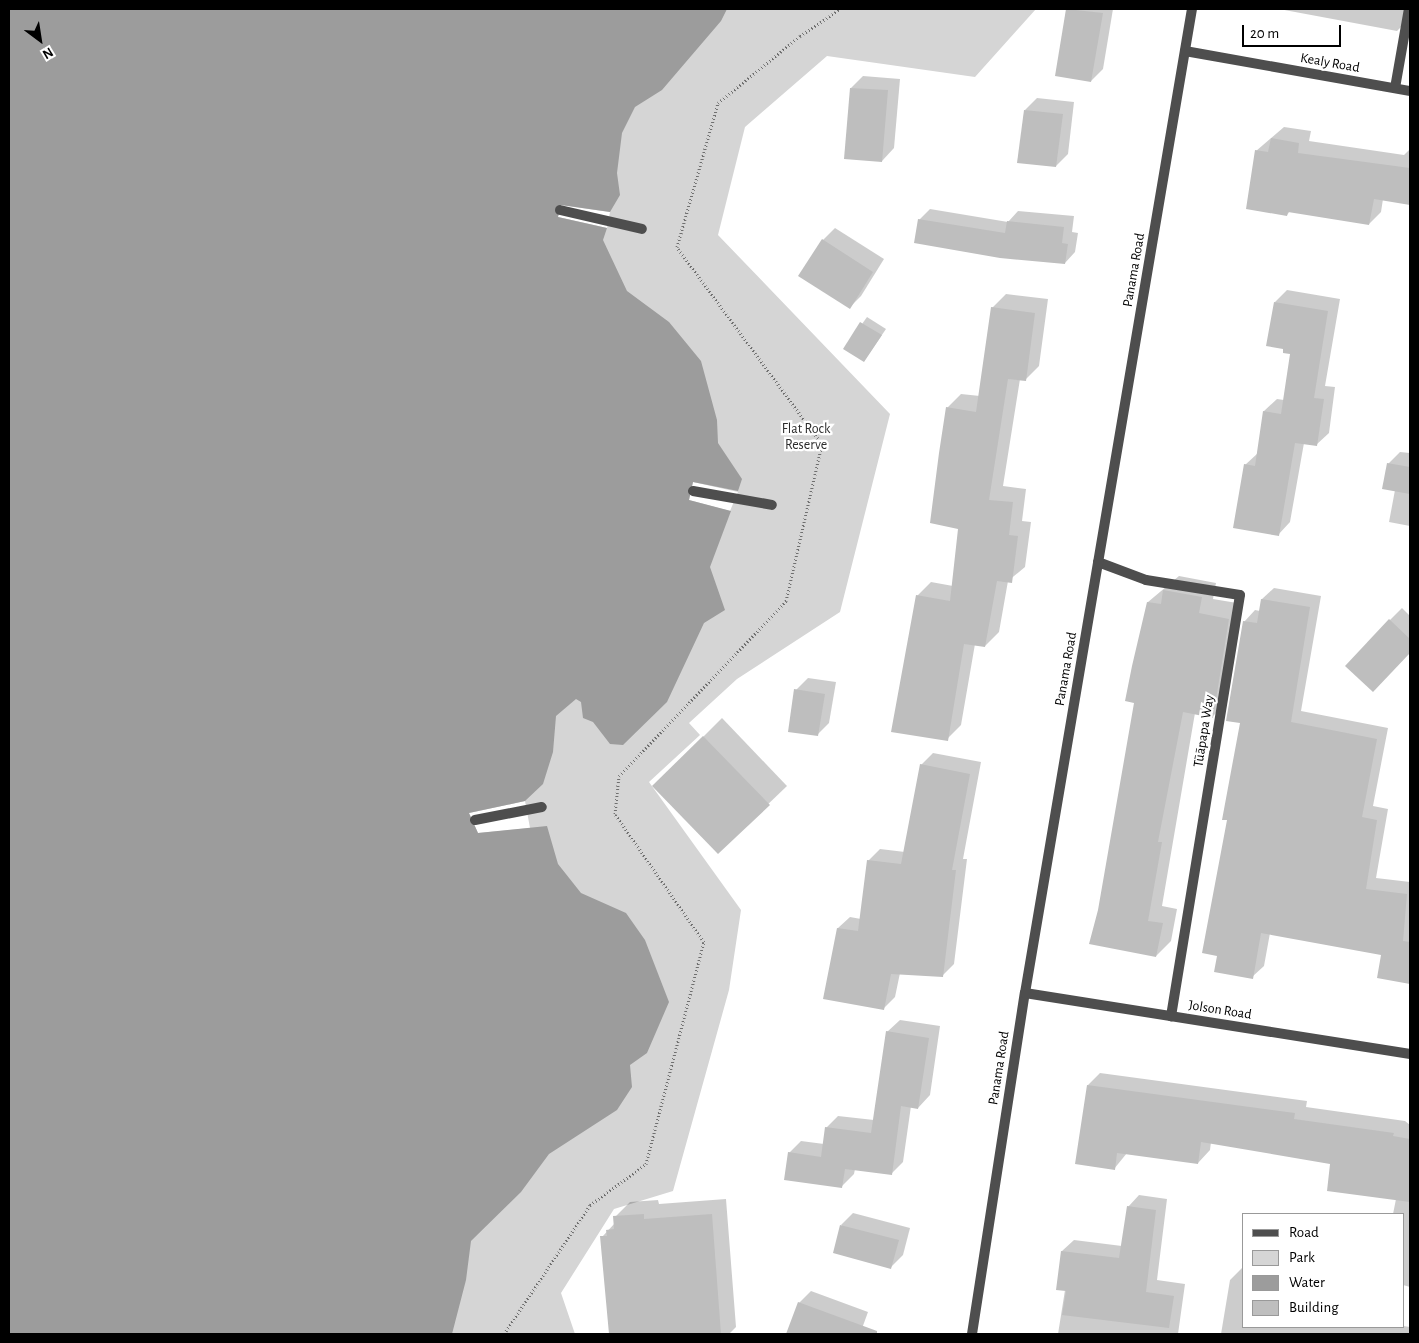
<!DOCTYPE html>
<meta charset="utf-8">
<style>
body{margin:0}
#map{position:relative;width:1419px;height:1343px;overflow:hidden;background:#fff;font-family:"Alegreya Sans",sans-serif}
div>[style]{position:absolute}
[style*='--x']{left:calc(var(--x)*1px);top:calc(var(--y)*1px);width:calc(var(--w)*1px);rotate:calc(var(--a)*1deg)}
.green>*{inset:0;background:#d5d5d5}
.water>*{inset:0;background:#9c9c9c}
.shadow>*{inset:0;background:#0003}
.building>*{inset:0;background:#bebebe}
.path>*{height:3px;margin-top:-1.5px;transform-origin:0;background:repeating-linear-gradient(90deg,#707070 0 1px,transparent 0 3.5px)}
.lane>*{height:10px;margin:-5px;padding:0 5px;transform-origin:5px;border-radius:5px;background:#4e4e4e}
.street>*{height:10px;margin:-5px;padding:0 5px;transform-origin:5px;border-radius:5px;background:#4e4e4e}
span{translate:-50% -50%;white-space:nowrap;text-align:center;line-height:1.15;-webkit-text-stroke:4.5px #fff;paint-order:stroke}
.street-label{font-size:14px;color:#000}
.park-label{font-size:14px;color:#2c2c2c}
.frame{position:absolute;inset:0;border:10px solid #000;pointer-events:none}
.legend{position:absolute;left:1242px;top:1213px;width:162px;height:115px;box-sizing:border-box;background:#fff;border:1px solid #999;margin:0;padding:6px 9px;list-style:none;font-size:15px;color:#000}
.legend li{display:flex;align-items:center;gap:10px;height:25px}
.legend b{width:25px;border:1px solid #999}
.north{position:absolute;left:15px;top:15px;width:50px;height:50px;-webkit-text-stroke:4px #fff;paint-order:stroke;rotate:149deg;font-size:14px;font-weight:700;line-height:20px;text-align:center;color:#000}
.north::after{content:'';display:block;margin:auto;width:18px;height:22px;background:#000;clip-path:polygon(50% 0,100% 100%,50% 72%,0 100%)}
.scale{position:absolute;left:1242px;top:25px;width:99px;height:22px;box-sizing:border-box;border:2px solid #000;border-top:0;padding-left:6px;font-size:15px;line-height:18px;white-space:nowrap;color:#000;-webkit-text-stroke:4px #fff;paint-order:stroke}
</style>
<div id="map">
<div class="green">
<div style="clip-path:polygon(evenodd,9px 9px,1036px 9px,975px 77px,827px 56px,745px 127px,718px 235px,890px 414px,840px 612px,737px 679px,689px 723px,700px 735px,649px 782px,741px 910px,729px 990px,673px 1191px,614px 1209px,561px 1293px,575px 1334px,9px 1334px,9px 9px,561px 205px,610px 212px,607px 228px,558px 217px,561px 205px,9px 9px,693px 482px,738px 492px,730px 511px,689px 500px,693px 482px,9px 9px,525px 801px,530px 828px,478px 833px,469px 813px,525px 801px)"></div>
</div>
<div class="water">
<div style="clip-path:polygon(9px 9px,727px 9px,721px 21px,662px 90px,635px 107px,622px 133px,617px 173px,620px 195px,610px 212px,561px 205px,558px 217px,607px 228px,603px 240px,627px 291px,669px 322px,701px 361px,717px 420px,718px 443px,742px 479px,738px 491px,693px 482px,689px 500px,731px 511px,710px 567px,725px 610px,704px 623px,667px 702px,623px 745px,610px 744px,593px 722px,583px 718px,581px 702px,576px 699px,556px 716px,553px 752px,543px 784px,525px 801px,469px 813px,478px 833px,547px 826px,558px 864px,581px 893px,626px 913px,645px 940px,669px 1002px,647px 1053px,630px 1065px,632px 1087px,617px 1110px,549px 1154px,521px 1192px,471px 1241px,466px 1280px,452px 1334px,9px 1334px)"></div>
</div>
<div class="shadow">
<div style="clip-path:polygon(1067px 9px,1113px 9px,1103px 69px,1091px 81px,1056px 75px)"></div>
<div style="clip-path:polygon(1279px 9px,1410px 9px,1409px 19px,1397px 31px)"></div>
<div style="clip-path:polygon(863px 76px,900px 79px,894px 148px,882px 161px,851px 88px)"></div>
<div style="clip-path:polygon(1037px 98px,1074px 102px,1068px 154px,1056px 166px,1025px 110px)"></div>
<div style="clip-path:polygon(1284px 127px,1311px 131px,1309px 141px,1404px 155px,1410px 149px,1410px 204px,1383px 199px,1381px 212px,1369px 224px,1290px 211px,1287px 215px,1256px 151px)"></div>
<div style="clip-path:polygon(930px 209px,1008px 222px,1018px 211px,1074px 216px,1072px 232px,1078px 233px,1075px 252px,1065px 263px,919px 220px)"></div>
<div style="clip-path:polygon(835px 228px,884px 259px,861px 296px,849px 308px,823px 240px)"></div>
<div style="clip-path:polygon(1287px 290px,1340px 299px,1325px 386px,1335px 387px,1329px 433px,1316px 445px,1304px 443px,1290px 522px,1278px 535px,1245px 465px,1258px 453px,1264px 411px,1277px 399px,1284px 400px,1291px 353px,1275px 302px)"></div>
<div style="clip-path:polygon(1006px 294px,1048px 299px,1039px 366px,1025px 380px,1020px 379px,1003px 486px,1026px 489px,1022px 521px,1031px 522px,1025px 567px,1008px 581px,999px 632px,985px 646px,975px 644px,961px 725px,947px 739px,917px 596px,931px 582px,953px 586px,960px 529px,947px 408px,961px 394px,980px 396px,992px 308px)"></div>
<div style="clip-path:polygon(867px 317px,886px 329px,864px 361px,845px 348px)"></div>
<div style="clip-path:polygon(1400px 452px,1410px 453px,1410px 526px,1389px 522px,1395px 490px,1388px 464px)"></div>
<div style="clip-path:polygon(1179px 576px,1216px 583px,1213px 599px,1243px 604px,1227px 702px,1212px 717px,1195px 713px,1162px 906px,1177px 909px,1171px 941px,1156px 956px,1099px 910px,1135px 702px,1148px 602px)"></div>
<div style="clip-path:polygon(1274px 588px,1321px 596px,1301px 711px,1388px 728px,1373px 806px,1388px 809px,1376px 878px,1410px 882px,1410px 982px,1378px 977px,1382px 954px,1270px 933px,1264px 966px,1252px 977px,1218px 955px,1228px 819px,1241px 722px,1244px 622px,1255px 610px,1260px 611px,1262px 599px)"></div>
<div style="clip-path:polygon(1402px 608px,1410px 616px,1410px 652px,1385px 678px,1390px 620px)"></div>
<div style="clip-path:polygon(808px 678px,836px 682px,829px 723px,817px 735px,796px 690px)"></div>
<div style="clip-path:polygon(722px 718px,787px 786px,718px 852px,672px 768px)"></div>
<div style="clip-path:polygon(933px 753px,981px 762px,963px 859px,967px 859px,954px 964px,942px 976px,900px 973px,895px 997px,883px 1009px,824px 998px,838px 928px,850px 917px,861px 919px,868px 861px,880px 849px,905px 852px,921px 765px)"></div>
<div style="clip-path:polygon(900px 1020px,940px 1026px,930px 1095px,918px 1108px,911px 1106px,903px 1162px,891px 1174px,855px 1169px,854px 1174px,842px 1186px,789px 1153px,801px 1141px,824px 1144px,826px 1128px,838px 1116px,874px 1120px,887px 1032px)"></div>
<div style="clip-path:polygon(1100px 1073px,1307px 1101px,1306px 1107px,1405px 1121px,1410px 1125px,1410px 1287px,1403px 1285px,1403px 1214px,1393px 1214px,1396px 1199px,1332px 1163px,1211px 1142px,1210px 1150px,1198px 1163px,1127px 1153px,1114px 1169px,1088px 1085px)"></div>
<div style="clip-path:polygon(1139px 1195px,1167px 1199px,1157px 1280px,1185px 1284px,1178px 1334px,1058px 1334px,1065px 1290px,1062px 1251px,1074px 1240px,1122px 1246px,1128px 1207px)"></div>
<div style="clip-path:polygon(726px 1199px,736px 1327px,729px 1334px,610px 1334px,602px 1237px,615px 1223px,615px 1217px,630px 1202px,658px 1200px,659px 1204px)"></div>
<div style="clip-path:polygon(853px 1213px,910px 1228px,903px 1255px,891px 1267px,841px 1225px)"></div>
<div style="clip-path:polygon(1242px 1268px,1243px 1327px,1403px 1326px,1410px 1327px,1410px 1334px,1221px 1334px,1230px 1280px)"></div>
<div style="clip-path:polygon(811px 1291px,868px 1312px,860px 1334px,787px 1334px,799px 1303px)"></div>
</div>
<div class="building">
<div style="clip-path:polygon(1066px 9px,1103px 13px,1091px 82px,1055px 76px)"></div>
<div style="clip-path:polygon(850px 88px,888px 90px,882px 162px,844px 159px)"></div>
<div style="clip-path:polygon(1024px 110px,1063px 114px,1056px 167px,1017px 163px)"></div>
<div style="clip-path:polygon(1271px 138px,1299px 143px,1298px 153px,1410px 168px,1410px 205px,1374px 199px,1369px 225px,1288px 212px,1287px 216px,1246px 209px,1255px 150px,1268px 152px)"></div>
<div style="clip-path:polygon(918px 219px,1005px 233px,1007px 221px,1064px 227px,1062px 243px,1068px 244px,1065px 264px,1000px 258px,914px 243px)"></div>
<div style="clip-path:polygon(822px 239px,873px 272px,850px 309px,798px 276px)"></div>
<div style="clip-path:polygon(1274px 302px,1328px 311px,1314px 398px,1324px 399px,1317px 446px,1295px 443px,1279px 536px,1233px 528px,1244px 464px,1255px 466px,1263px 411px,1281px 414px,1290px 354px,1283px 353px,1283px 349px,1266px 346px)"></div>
<div style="clip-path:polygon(991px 307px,1035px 313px,1026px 381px,1008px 379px,989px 500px,1013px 502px,1009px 535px,1018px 536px,1012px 583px,997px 581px,985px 647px,964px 644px,948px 741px,891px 732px,916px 595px,950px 601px,958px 529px,930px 523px,939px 453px,946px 407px,976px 412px)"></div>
<div style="clip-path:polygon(860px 322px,882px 335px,864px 362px,843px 349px)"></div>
<div style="clip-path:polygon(1387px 463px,1410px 467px,1410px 494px,1382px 489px)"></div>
<div style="clip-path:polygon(1163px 590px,1202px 597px,1199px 613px,1229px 619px,1213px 718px,1183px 712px,1158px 842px,1162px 842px,1148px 921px,1163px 923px,1156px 957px,1089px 944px,1098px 910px,1134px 703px,1125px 701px,1132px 666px,1147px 602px,1161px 604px)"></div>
<div style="clip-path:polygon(1261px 599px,1310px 607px,1291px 722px,1377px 739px,1362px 817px,1377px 820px,1366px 889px,1407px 894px,1403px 941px,1410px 942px,1410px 984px,1377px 978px,1381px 955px,1261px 933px,1253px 979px,1214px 972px,1217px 956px,1202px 953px,1227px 820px,1222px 820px,1240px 723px,1226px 721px,1243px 621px,1257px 623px)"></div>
<div style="clip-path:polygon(1389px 619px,1410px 639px,1410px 653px,1373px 692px,1345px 666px)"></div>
<div style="clip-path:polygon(794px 689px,825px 694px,818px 736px,788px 732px)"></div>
<div style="clip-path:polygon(703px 736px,770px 805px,718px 854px,652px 786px)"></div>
<div style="clip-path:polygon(920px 764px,970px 774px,952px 870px,956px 870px,943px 977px,891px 974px,884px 1010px,823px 999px,837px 928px,858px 931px,867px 860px,901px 864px)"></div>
<div style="clip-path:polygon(886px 1031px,929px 1038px,918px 1109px,901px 1106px,892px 1175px,845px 1169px,842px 1188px,784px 1180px,788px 1152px,821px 1157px,825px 1127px,871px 1133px)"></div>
<div style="clip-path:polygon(1087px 1085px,1295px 1113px,1294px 1119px,1394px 1133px,1393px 1136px,1410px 1139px,1410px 1202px,1327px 1191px,1330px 1164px,1201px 1142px,1198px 1164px,1117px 1153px,1115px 1170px,1075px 1164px)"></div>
<div style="clip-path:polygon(1127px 1206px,1156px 1210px,1146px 1292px,1174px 1296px,1169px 1328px,1062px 1315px,1066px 1291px,1056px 1290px,1061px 1251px,1119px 1258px)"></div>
<div style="clip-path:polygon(644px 1214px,644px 1219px,712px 1214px,721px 1334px,609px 1334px,600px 1236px,607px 1236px,606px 1230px,614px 1229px,613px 1216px)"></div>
<div style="clip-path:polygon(840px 1225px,899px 1240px,891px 1269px,833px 1253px)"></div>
<div style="clip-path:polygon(798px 1302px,877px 1331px,877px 1334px,786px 1334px)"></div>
</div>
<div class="path">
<div style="--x:504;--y:1334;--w:155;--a:-56.3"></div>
<div style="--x:590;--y:1205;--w:69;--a:-36.2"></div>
<div style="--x:646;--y:1164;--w:229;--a:-75.4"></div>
<div style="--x:704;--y:942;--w:156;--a:-124.8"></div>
<div style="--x:615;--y:814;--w:38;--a:-84"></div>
<div style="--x:619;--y:776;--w:242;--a:-46.3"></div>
<div style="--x:786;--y:601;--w:161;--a:-77.1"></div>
<div style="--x:822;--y:444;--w:245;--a:-126.4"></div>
<div style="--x:677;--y:247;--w:150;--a:-74.1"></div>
<div style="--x:718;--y:103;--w:106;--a:-39.3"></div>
<div style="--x:800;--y:36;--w:48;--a:-34"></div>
</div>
<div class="lane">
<div style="--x:560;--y:210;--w:84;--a:13"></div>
<div style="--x:693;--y:491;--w:80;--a:10"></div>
<div style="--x:475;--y:820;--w:68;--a:-11"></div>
</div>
<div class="street">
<div style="--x:1185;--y:51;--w:229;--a:10.1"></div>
<div style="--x:1395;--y:88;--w:80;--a:-80"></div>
<div style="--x:1098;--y:562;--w:51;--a:20.6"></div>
<div style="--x:1146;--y:580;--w:95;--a:9.1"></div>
<div style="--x:1240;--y:595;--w:427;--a:99.3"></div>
<div style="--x:1025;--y:993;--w:390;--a:9"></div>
<div style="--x:972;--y:1334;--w:345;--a:-81.2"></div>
<div style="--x:1025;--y:993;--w:998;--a:-80.37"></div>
</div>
<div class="street-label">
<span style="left:1330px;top:63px;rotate:10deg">Kealy Road</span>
<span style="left:1134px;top:270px;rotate:-80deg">Panama Road</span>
<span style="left:1066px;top:669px;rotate:-80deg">Panama Road</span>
<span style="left:1204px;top:731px;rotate:-81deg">Tūāpapa Way</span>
<span style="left:1220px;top:1010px;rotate:9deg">Jolson Road</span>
<span style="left:999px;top:1068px;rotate:-81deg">Panama Road</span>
</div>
<div class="park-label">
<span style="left:806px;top:437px">Flat Rock<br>Reserve</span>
</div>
<div class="frame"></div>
<ul class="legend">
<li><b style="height:6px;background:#4e4e4e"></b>Road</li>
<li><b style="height:14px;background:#d5d5d5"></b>Park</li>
<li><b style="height:14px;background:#9c9c9c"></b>Water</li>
<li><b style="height:14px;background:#bebebe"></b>Building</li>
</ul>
<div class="north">N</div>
<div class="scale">20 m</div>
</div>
